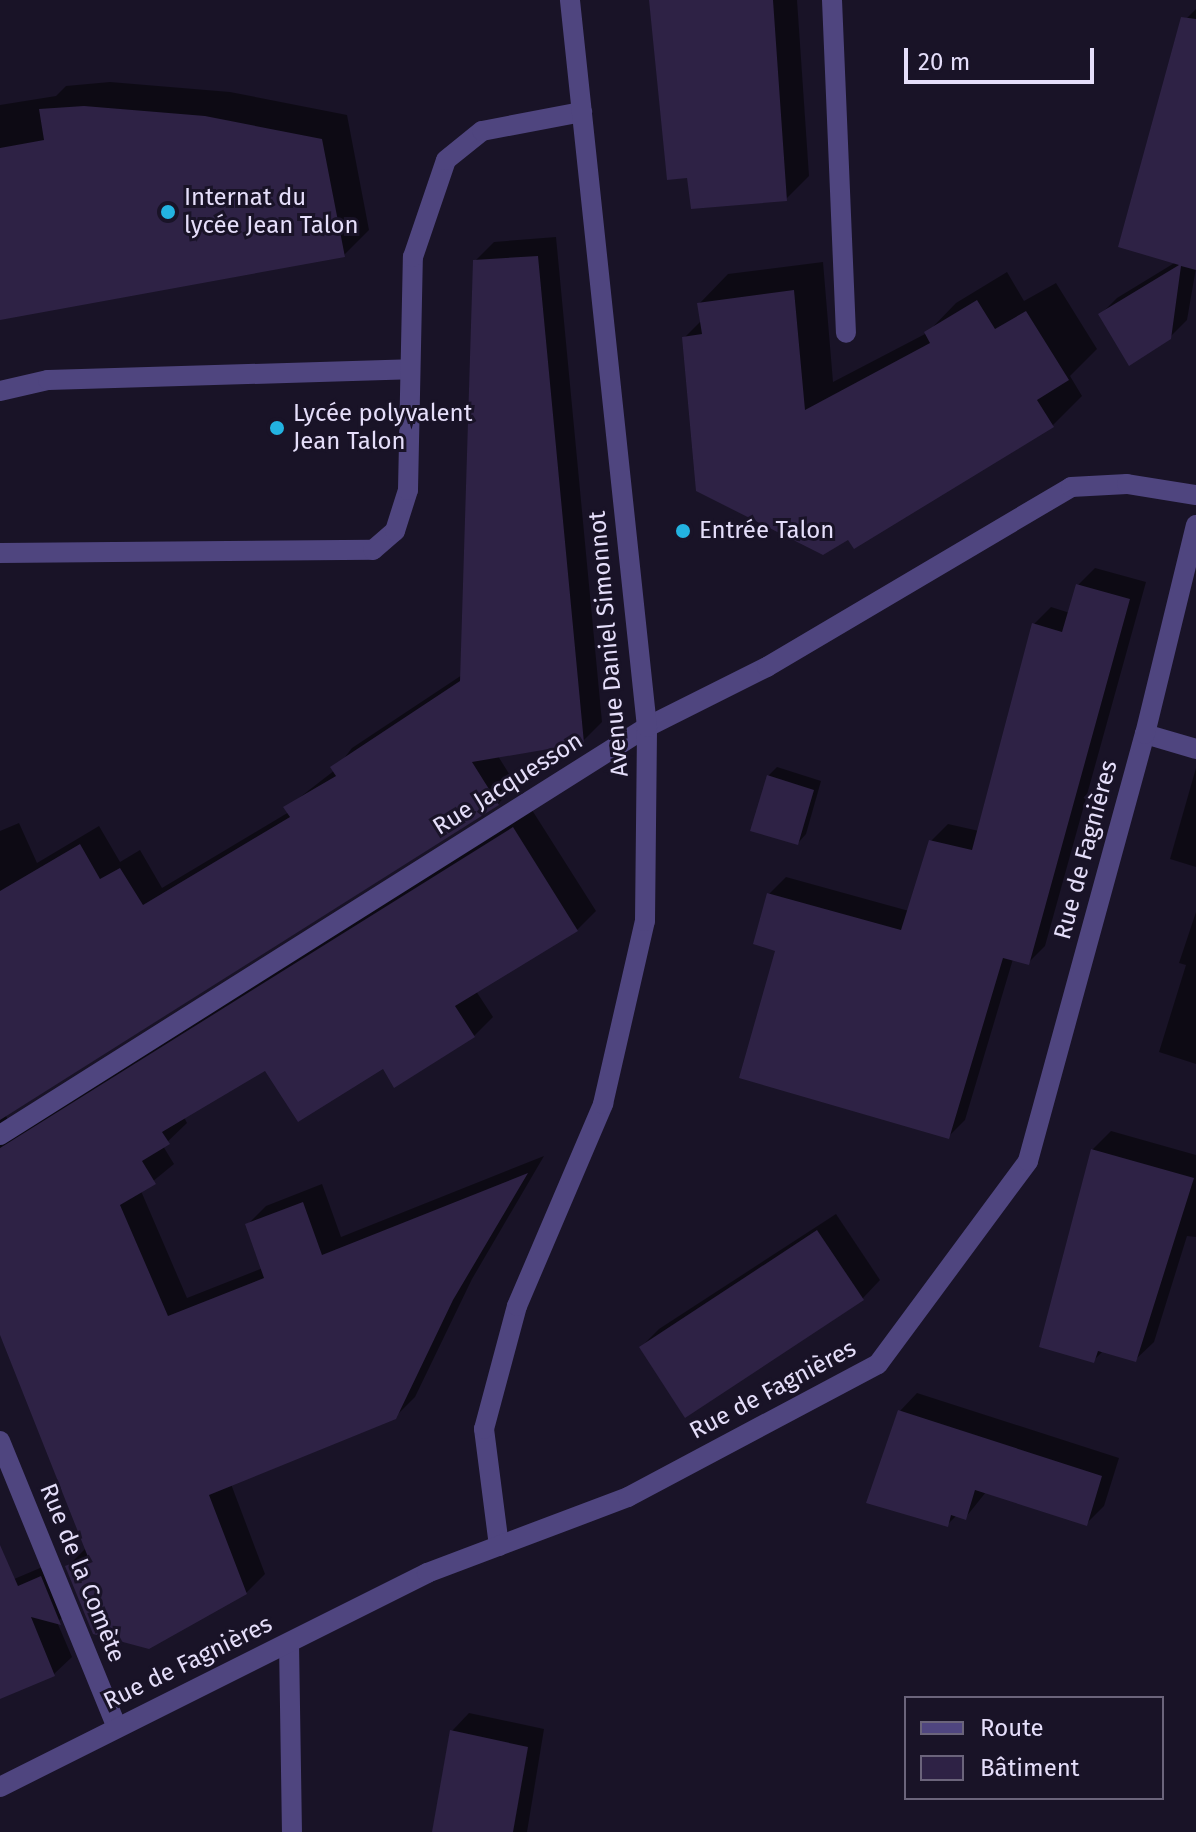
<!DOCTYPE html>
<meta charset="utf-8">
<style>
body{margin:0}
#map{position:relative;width:1196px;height:1832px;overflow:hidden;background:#191327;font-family:"Fira Sans",sans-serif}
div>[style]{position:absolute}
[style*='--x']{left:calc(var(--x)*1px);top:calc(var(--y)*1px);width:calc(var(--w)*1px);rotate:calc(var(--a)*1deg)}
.shadow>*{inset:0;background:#0007}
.building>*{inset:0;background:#2e2245}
.minor>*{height:20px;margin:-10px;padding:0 10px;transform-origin:10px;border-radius:10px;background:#4f457f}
.dots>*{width:22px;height:22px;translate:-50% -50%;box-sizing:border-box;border:4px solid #191327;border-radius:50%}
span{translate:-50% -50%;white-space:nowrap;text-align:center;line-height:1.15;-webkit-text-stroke:6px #191327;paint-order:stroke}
.poi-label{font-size:24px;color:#e5defa}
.left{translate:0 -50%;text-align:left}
.street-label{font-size:24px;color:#e5defa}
.legend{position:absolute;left:904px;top:1696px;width:260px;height:104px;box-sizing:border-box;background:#191327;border:2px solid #6b647b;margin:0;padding:10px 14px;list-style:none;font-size:24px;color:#e5defa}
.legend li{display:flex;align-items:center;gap:16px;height:40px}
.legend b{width:40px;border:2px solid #6b647b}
.scale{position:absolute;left:904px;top:48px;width:190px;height:36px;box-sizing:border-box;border:4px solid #e5defa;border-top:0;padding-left:10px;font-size:24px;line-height:28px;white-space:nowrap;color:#e5defa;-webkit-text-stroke:6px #191327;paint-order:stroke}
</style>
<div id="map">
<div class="shadow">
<div style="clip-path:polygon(651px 0,797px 0,809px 176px,786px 199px,689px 175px)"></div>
<div style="clip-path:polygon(1196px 9px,1196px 268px,1187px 320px,1170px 337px,1101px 314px,1117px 298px,1176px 262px,1181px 24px)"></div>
<div style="clip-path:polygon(110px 82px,230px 92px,347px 115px,369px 230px,344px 255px,0 318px,0 105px,56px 96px,66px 86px)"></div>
<div style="clip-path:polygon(556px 237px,602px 722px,583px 741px,498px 756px,516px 785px,498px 804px,5px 1114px,12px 1128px,532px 810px,596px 911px,577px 930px,476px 991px,493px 1017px,474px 1036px,383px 1067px,266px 1068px,184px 1117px,187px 1123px,163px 1146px,174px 1164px,141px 1191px,187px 1298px,263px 1268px,247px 1225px,266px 1206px,322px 1184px,341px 1237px,544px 1156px,472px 1279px,415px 1397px,395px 1417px,231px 1484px,265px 1574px,246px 1593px,67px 1567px,86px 1548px,0 1330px,0 831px,19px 823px,37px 863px,99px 826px,120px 862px,140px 850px,162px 888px,289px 812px,286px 808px,335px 770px,352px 748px,462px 675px,475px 261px,494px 242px)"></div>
<div style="clip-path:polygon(823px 262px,833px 382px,927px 333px,956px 303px,1007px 272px,1024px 301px,1056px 283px,1097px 349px,1070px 376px,1082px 396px,1053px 425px,855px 547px,684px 338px,702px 320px,699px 304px,728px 274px)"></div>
<div style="clip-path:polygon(1095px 568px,1146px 582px,1045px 946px,1028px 963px,1013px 959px,965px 1120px,948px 1137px,778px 949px,769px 894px,786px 877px,909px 911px,931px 841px,948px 824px,979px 831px,1034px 624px,1051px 607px,1070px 613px,1078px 585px)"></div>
<div style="clip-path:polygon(777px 767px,821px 781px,806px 834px,798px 843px,768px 776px)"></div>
<div style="clip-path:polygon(1196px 768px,1196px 867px,1170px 859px)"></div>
<div style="clip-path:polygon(1196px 912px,1196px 1064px,1159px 1052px,1186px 965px,1179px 963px)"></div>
<div style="clip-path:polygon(1111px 1131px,1196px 1155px,1196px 1237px,1187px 1236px,1154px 1342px,1135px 1360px,1103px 1351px,1093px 1361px,1092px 1150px)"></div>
<div style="clip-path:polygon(836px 1214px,880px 1280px,863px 1298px,686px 1415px,641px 1347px,659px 1329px)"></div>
<div style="clip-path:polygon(917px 1393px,1119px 1458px,1104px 1506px,1086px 1524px,986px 1492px,966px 1517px,957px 1515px,947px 1525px,900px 1411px)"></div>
<div style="clip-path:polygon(59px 1560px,77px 1606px,57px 1622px,72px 1657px,54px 1674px,0 1696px,0 1585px)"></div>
<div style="clip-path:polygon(469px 1713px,544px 1729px,527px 1832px,434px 1832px,452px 1731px)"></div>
</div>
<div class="building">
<div style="clip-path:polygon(649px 0,773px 0,787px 201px,691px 209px,687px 178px,667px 180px)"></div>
<div style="clip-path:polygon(1181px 17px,1196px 19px,1196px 270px,1181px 266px,1171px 339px,1129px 366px,1098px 314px,1179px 265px,1118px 247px)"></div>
<div style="clip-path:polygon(84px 106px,205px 116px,322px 139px,345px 257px,0 320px,0 148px,44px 140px,39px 109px)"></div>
<div style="clip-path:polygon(538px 256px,584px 743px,472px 762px,499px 805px,0 1120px,0 891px,80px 844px,100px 879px,120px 868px,143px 905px,290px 817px,283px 807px,336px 776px,330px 767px,460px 681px,473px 260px)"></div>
<div style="clip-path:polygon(794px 290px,805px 410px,930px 343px,924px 332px,977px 300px,995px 329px,1026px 311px,1069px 380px,1037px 400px,1054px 427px,854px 549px,848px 540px,823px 555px,696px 491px,682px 337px,702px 334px,697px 303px)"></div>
<div style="clip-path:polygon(1076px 584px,1130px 599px,1029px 965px,1003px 958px,949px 1139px,739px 1078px,775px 951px,753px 944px,767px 893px,901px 930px,929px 840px,972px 850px,1032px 623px,1062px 632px)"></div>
<div style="clip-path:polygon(767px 775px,814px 790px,798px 845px,750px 831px)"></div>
<div style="clip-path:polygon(513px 827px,578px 931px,455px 1006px,475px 1037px,394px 1088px,383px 1069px,298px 1122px,265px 1071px,162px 1132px,170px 1144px,142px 1161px,156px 1184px,120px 1205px,168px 1316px,264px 1278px,245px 1224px,303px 1202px,322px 1255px,528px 1173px,453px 1300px,396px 1419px,209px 1495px,247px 1594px,149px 1649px,93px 1634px,65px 1566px,88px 1557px,0 1335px,0 1148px)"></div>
<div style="clip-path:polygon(1091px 1149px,1194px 1178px,1136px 1362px,1098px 1351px,1094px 1363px,1039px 1347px)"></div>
<div style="clip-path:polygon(817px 1230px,864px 1300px,685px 1418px,639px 1347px)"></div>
<div style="clip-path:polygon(898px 1410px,1102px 1476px,1087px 1526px,975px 1490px,966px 1520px,951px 1515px,948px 1527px,866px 1503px)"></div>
<div style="clip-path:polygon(0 1545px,18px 1586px,41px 1576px,61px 1625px,31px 1617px,55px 1676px,0 1699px)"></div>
<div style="clip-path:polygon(450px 1730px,528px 1747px,513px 1832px,432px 1832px)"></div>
</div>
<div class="minor">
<div style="--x:832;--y:0;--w:333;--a:87.6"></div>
<div style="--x:0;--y:391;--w:49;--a:-12.9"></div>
<div style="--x:48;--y:380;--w:362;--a:-1.7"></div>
<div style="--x:0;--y:553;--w:373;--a:-0.5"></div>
<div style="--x:373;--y:550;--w:29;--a:-41"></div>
<div style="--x:395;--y:531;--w:43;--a:-72.4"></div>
<div style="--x:408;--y:490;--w:233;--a:-88.8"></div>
<div style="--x:413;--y:257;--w:102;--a:-71.2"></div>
<div style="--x:446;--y:160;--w:46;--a:-38.9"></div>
<div style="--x:482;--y:131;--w:102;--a:-10.8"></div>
<div style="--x:1145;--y:734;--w:53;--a:16.4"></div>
<div style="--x:0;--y:1135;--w:765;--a:-32.24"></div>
<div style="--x:647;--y:727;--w:134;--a:-26.6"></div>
<div style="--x:767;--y:667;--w:353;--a:-30.6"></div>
<div style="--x:1071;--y:487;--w:56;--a:-3.1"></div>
<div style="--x:1127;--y:484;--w:70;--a:9.1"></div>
<div style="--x:0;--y:1441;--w:307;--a:67.8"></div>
<div style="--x:499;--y:1546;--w:118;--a:-97.3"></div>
<div style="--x:484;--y:1429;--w:127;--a:-75"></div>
<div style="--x:517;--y:1306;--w:220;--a:-66.9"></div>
<div style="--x:603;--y:1104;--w:188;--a:-77.1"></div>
<div style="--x:645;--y:921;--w:194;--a:-89.4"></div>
<div style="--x:647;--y:727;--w:731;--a:-96.05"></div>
<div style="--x:289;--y:1643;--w:189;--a:89.1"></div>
<div style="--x:0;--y:1787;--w:478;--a:-26.6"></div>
<div style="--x:427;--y:1573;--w:215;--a:-20.7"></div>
<div style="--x:628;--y:1497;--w:283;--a:-28"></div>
<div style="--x:878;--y:1364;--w:252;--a:-53.5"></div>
<div style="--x:1028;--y:1161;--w:443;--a:-74.7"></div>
<div style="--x:1145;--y:734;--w:215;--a:-76.3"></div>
</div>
<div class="dots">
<div style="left:168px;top:212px;background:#23b3e1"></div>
<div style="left:277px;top:428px;background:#23b3e1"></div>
<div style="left:683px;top:531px;background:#23b3e1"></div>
</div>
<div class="poi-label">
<span class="left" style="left:184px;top:212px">Internat du<br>lycée Jean Talon</span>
<span class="left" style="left:293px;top:428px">Lycée polyvalent<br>Jean Talon</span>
<span class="left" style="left:699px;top:531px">Entrée Talon</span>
</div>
<div class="street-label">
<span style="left:609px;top:644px;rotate:-95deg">Avenue Daniel Simonnot</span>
<span style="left:508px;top:784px;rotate:-32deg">Rue Jacquesson</span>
<span style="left:1086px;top:850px;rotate:-75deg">Rue de Fagnières</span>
<span style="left:773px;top:1390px;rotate:-28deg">Rue de Fagnières</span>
<span style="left:82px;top:1573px;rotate:68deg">Rue de la Comète</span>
<span style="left:188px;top:1663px;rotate:-26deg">Rue de Fagnières</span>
</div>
<ul class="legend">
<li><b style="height:10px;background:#4f457f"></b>Route</li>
<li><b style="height:22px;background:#2e2245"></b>Bâtiment</li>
</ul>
<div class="scale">20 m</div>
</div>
